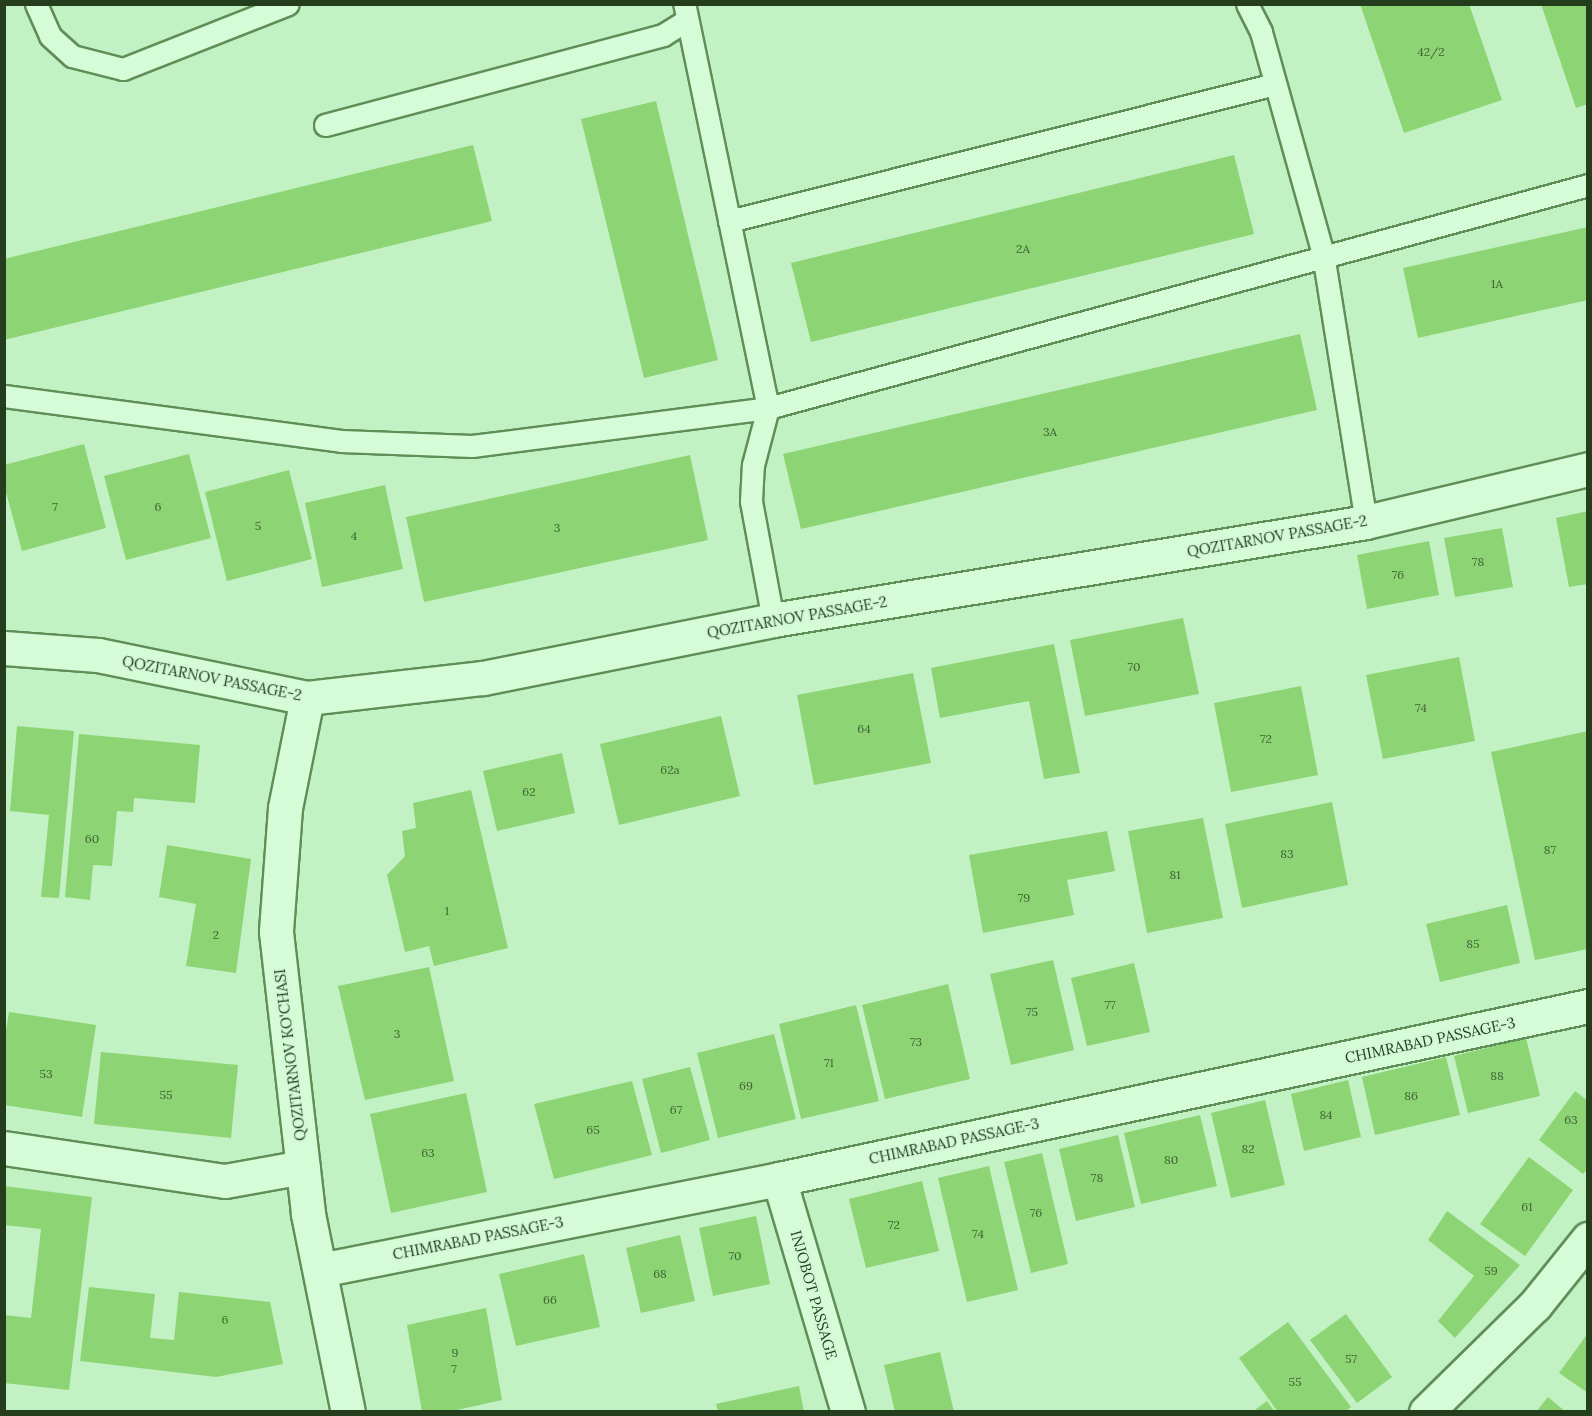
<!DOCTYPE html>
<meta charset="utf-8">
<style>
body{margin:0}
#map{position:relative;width:1592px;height:1416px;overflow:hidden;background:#c2f2c3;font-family:Lora,serif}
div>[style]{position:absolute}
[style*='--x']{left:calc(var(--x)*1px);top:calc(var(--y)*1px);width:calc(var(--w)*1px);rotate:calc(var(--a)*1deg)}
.building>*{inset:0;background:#8dd474}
.roads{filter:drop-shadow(2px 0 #5f8e57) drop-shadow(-2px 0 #5f8e57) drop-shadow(0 2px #5f8e57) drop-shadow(0 -2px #5f8e57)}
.service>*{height:21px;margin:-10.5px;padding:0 10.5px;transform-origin:10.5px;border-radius:10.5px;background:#d6fcd7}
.minor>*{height:33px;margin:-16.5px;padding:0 16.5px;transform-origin:16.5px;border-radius:16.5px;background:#d6fcd7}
span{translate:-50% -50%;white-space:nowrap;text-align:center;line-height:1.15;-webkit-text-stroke:4.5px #d2f9d4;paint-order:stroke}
.number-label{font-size:12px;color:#3e6333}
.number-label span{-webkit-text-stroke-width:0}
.street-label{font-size:15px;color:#233d1d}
.frame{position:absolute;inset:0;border:6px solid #233d1d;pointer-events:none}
</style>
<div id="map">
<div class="building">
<div style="clip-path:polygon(1360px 4px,1469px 4px,1502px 100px,1404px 133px)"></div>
<div style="clip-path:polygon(1541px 4px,1588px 4px,1588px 104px,1576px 108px)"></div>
<div style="clip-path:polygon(656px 101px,718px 360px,644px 378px,581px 119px)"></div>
<div style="clip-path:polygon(473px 145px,492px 221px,4px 340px,4px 259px)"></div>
<div style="clip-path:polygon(1234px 155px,1254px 234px,811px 342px,791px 263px)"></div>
<div style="clip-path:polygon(1588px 227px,1588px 300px,1418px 338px,1403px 268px)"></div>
<div style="clip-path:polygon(1300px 334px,1317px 410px,801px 529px,783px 454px)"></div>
<div style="clip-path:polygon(84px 444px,106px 528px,22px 551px,4px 485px,4px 465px)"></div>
<div style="clip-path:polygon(189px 454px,211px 538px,126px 560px,104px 476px)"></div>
<div style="clip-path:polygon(690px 455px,708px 540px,424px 602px,406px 517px)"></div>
<div style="clip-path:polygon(289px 470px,312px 559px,227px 581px,205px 492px)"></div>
<div style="clip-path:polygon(385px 485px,403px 569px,322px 587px,305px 503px)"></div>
<div style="clip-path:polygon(1588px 511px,1588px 584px,1569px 587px,1556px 518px)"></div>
<div style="clip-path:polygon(1502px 528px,1513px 587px,1455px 597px,1444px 538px)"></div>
<div style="clip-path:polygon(1429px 541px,1439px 595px,1367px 609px,1357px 555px)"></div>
<div style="clip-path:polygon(1183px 618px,1199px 694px,1085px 716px,1070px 640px)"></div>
<div style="clip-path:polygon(1054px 644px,1080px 773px,1044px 779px,1029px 701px,940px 718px,931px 668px)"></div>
<div style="clip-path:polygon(1459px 657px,1475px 741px,1383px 759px,1366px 675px)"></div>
<div style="clip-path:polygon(913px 673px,931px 763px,814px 785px,797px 695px)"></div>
<div style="clip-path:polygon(1301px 686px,1318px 775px,1231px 792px,1214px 703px)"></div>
<div style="clip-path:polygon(721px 716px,740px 796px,619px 825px,600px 744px)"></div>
<div style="clip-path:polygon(17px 726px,74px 731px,59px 898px,41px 897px,49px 815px,10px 811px)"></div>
<div style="clip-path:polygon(1588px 731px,1588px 949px,1535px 960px,1491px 752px)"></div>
<div style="clip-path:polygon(79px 734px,200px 745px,195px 803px,134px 798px,133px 812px,117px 811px,112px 866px,93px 865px,90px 900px,65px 897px)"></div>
<div style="clip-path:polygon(562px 753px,575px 813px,497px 831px,483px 771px)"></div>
<div style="clip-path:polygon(471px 790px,508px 948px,434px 966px,429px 946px,405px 952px,387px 875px,405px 856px,402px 831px,416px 828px,413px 803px)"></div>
<div style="clip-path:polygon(1332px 802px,1348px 885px,1242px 908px,1225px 824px)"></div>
<div style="clip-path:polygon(1203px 818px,1223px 918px,1147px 933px,1128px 831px)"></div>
<div style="clip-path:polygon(1107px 831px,1115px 871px,1067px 880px,1074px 915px,983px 933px,969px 855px)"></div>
<div style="clip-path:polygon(167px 845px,251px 859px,236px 973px,186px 966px,196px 904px,159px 897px)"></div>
<div style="clip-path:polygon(1507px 905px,1520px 963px,1440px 982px,1426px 924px)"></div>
<div style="clip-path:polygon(1053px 960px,1074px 1050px,1011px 1065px,990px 974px)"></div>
<div style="clip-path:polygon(1134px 963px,1150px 1032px,1087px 1046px,1071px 978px)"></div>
<div style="clip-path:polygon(429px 967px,454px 1081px,365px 1100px,338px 986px)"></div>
<div style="clip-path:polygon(948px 984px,970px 1079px,885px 1099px,862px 1005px)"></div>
<div style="clip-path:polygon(856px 1005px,879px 1101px,801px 1119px,779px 1024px)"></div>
<div style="clip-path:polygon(9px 1012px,96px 1025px,82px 1117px,4px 1105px,4px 1043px)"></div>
<div style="clip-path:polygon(774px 1034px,796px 1119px,718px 1138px,697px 1053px)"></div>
<div style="clip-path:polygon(1526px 1038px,1540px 1096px,1468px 1113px,1454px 1056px)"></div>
<div style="clip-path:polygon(101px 1052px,238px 1065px,231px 1138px,94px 1124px)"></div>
<div style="clip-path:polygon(1446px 1057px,1460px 1115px,1375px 1135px,1362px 1077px)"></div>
<div style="clip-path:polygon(690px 1067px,710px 1140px,661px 1153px,642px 1079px)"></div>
<div style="clip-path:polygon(1348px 1080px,1361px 1137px,1304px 1151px,1291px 1094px)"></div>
<div style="clip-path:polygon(632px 1081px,652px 1155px,554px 1179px,534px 1104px)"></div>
<div style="clip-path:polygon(1575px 1091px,1588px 1101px,1588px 1168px,1583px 1174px,1539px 1140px)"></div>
<div style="clip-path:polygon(466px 1093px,487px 1192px,391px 1213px,370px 1114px)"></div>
<div style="clip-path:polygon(1265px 1100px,1285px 1185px,1231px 1198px,1211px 1113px)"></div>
<div style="clip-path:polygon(1200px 1115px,1217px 1186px,1141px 1204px,1124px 1133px)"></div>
<div style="clip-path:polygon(1118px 1135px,1135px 1207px,1076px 1221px,1059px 1149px)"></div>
<div style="clip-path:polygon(1042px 1153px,1068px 1264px,1031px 1273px,1004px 1162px)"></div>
<div style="clip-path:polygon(1529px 1157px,1573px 1190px,1525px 1256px,1480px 1224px)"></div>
<div style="clip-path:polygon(989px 1166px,1018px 1290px,967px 1302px,938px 1178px)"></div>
<div style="clip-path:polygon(922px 1181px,939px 1251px,866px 1268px,849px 1199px)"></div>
<div style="clip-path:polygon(4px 1186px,92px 1197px,69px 1390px,4px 1383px,4px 1315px,31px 1318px,41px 1229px,4px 1225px)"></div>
<div style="clip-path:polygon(1447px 1211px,1520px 1265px,1455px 1338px,1438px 1321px,1474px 1276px,1428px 1240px)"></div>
<div style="clip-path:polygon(756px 1216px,770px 1284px,713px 1296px,699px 1228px)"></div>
<div style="clip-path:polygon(680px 1235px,695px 1301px,641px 1313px,626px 1248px)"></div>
<div style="clip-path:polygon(584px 1254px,600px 1327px,516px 1346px,499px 1274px)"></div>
<div style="clip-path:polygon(89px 1287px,155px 1294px,150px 1338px,174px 1340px,179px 1292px,270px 1302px,283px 1364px,216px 1377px,80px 1361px)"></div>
<div style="clip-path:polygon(486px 1308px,502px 1400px,448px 1412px,422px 1412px,407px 1325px)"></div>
<div style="clip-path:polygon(1346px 1314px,1392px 1377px,1357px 1403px,1310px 1340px)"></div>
<div style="clip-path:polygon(1288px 1322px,1351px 1407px,1345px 1412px,1278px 1412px,1239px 1358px)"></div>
<div style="clip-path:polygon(1588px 1333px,1588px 1393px,1559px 1373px)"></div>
<div style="clip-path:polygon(940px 1352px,954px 1412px,895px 1412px,884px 1365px)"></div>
<div style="clip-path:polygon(799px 1386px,804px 1412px,718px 1412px,716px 1404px)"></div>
<div style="clip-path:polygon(1548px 1397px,1566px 1412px,1536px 1412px)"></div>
<div style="clip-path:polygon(1267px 1401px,1275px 1412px,1252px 1412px)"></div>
</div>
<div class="roads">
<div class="service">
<div style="--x:36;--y:4;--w:35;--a:66"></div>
<div style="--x:50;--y:36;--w:30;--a:42"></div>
<div style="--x:72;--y:56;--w:53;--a:14.3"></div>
<div style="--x:123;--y:69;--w:177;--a:-21.5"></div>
<div style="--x:1247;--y:4;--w:31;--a:63"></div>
<div style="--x:1261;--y:32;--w:230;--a:74.4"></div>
<div style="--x:1323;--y:254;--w:271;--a:80.9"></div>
<div style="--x:325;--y:125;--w:350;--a:-14.9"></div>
<div style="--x:663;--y:35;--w:28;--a:-32"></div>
<div style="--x:729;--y:221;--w:563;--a:-14.09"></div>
<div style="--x:4;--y:396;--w:340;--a:7.6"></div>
<div style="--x:341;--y:441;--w:131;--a:2.2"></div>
<div style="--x:472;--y:446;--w:298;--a:-7.3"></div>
<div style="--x:768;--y:408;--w:413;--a:-101.7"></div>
<div style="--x:773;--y:620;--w:121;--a:-100.5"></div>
<div style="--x:751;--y:501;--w:36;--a:-87"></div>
<div style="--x:753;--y:465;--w:59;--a:-75.3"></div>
<div style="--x:768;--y:408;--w:850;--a:-15.21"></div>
</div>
<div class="minor">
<div style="--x:4;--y:648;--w:94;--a:4.3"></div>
<div style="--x:98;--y:655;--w:213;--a:11.6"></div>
<div style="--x:307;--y:698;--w:177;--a:-6.5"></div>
<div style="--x:483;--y:678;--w:296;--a:-11.3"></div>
<div style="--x:773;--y:620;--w:601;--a:-9.38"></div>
<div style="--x:1366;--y:522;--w:228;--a:-13.4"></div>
<div style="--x:307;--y:698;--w:112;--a:101.3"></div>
<div style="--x:285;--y:808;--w:124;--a:94.2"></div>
<div style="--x:276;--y:932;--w:284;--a:83.5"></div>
<div style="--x:308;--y:1214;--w:202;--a:78.6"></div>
<div style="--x:4;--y:1148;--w:223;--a:8.5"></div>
<div style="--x:225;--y:1181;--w:79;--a:-10.2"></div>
<div style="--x:779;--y:1179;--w:243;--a:73.5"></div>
<div style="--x:320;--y:1270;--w:468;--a:-11.2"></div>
<div style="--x:779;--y:1179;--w:827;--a:-12.07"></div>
<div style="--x:1426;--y:1412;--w:153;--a:-44.5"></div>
<div style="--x:1535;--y:1305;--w:85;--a:-51.2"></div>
</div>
</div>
<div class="number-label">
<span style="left:1431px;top:52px">42/2</span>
<span style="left:1023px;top:249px">2A</span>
<span style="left:1497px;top:284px">1A</span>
<span style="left:1050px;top:432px">3A</span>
<span style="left:55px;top:507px">7</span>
<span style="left:158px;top:507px">6</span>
<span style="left:258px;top:526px">5</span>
<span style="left:557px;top:528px">3</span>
<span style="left:354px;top:536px">4</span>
<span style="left:1478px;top:562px">78</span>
<span style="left:1398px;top:575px">76</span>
<span style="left:1134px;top:667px">70</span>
<span style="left:1421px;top:708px">74</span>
<span style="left:864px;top:729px">64</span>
<span style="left:1266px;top:739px">72</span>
<span style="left:670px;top:770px">62a</span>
<span style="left:529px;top:792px">62</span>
<span style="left:92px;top:839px">60</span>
<span style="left:1550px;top:850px">87</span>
<span style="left:1287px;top:854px">83</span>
<span style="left:1175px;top:875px">81</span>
<span style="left:1024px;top:898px">79</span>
<span style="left:447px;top:911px">1</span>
<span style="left:216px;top:935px">2</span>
<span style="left:1473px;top:944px">85</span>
<span style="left:1110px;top:1005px">77</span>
<span style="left:1032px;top:1012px">75</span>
<span style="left:397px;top:1034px">3</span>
<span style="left:916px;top:1042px">73</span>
<span style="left:829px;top:1063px">71</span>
<span style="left:46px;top:1074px">53</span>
<span style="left:1497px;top:1076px">88</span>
<span style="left:746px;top:1086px">69</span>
<span style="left:166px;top:1095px">55</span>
<span style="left:1411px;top:1096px">86</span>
<span style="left:676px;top:1110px">67</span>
<span style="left:1326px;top:1115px">84</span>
<span style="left:1571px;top:1120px">63</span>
<span style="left:593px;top:1130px">65</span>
<span style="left:1248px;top:1149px">82</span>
<span style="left:428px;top:1153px">63</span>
<span style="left:1171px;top:1160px">80</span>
<span style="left:1097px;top:1178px">78</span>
<span style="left:1527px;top:1207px">61</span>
<span style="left:1036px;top:1213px">76</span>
<span style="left:894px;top:1225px">72</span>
<span style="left:978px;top:1234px">74</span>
<span style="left:735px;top:1256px">70</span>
<span style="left:1491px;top:1271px">59</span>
<span style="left:660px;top:1274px">68</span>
<span style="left:550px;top:1300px">66</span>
<span style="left:225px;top:1320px">6</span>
<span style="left:455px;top:1353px">9</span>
<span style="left:1351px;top:1359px">57</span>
<span style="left:454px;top:1369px">7</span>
<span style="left:1295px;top:1382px">55</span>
</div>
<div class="street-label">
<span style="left:1277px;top:536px;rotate:-10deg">QOZITARNOV PASSAGE-2</span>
<span style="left:797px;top:617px;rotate:-10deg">QOZITARNOV PASSAGE-2</span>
<span style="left:212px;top:678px;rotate:11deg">QOZITARNOV PASSAGE-2</span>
<span style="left:1430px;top:1040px;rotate:-12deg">CHIMRАBАD PASSAGE-3</span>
<span style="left:290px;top:1055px;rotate:-97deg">QOZITARNOV KO'CHASI</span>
<span style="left:954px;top:1141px;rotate:-12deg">CHIMRАBАD PASSAGE-3</span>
<span style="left:478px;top:1238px;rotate:-11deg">CHIMRАBАD PASSAGE-3</span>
<span style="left:814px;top:1295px;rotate:74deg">INJOBOT PASSAGE</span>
</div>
<div class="frame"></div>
</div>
